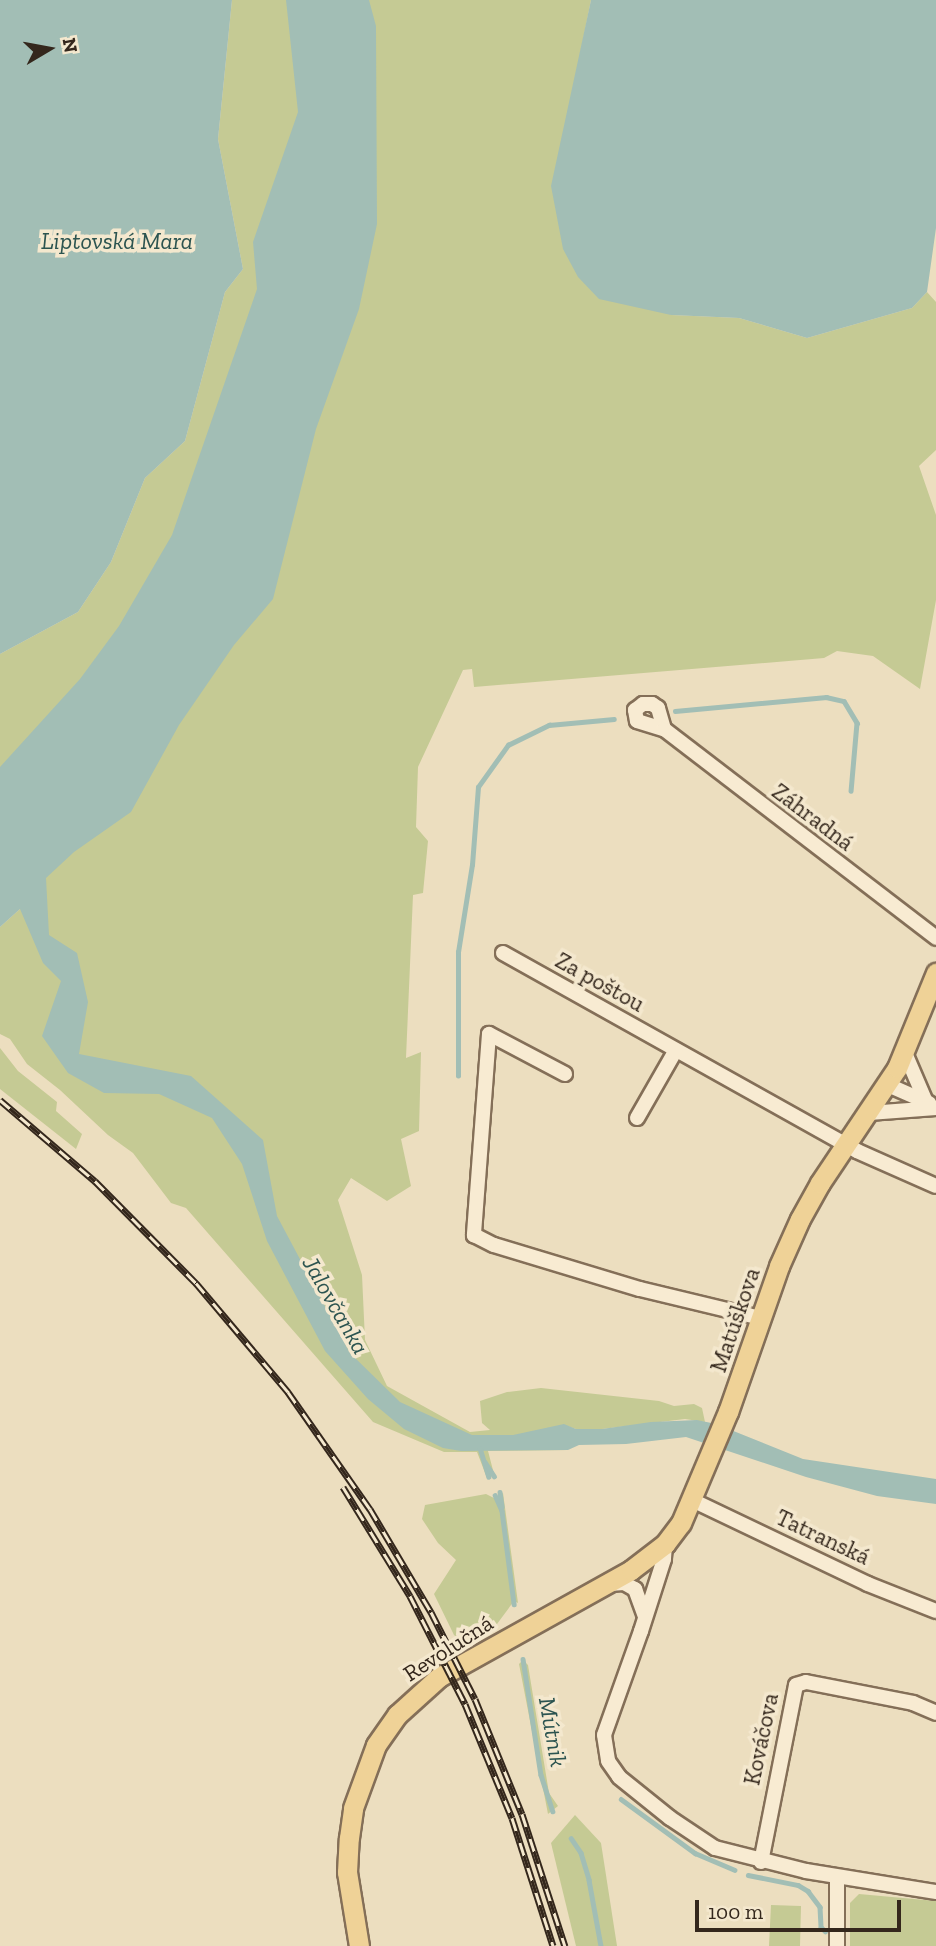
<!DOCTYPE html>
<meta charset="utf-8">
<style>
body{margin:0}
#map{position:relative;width:936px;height:1946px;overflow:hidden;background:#ecdebf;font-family:"Zilla Slab",serif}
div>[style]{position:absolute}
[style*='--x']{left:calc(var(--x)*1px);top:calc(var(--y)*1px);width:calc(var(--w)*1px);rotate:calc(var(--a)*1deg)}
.green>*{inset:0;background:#c5ca94}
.water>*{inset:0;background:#a2beb5}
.stream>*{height:4.5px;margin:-2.25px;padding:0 2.25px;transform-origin:2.25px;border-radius:2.25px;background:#a2beb5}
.roads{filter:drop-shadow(2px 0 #846f58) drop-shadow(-2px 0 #846f58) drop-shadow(0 2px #846f58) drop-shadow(0 -2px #846f58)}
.minor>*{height:14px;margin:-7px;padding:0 7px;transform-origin:7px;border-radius:7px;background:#f8ebd2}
.major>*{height:19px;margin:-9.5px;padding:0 9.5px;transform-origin:9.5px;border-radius:9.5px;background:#efd297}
.rail>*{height:7px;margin-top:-3.5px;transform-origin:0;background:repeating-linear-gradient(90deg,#f4e8ce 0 13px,#34271c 0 26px);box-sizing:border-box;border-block:2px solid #34271c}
span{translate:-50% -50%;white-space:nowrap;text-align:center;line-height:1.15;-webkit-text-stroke:7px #f4e8ce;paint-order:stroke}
.street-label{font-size:23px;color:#34271c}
.water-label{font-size:24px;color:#2c5450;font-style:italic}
.north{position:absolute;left:14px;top:14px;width:70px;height:70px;-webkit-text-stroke:5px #f4e8ce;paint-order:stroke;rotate:80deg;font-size:19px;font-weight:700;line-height:28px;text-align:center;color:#34271c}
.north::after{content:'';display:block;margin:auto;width:24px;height:32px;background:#34271c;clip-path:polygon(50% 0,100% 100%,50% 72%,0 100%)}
.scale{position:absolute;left:695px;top:1900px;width:206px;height:32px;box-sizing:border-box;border:4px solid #34271c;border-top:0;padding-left:9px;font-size:21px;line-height:24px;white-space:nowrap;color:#34271c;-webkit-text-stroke:5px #f4e8ce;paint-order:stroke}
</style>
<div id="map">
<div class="green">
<div style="clip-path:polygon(232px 0,591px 0,577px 70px,671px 315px,739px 318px,807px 338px,912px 308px,927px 292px,936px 302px,936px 450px,919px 466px,936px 515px,936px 600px,920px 689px,873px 656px,837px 651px,824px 658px,474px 687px,472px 669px,463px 670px,418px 767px,416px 827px,428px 841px,423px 893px,413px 895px,406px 1058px,421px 1052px,419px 1131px,401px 1139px,411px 1186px,387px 1201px,351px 1178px,338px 1200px,362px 1275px,365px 1340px,387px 1386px,470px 1432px,490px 1430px,482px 1423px,480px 1401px,507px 1392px,541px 1388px,659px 1401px,674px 1406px,694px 1404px,702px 1408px,705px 1422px,685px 1419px,602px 1429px,576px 1429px,564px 1425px,568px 1450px,488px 1451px,494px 1474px,487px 1478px,477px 1452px,444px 1452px,373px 1422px,186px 1208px,171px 1203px,133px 1153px,108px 1135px,60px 1090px,27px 1064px,10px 1039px,0 1034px,0 927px,20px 909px,0 885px,0 654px,78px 612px,111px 562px,145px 478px,185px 441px,225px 292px,243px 269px,218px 139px)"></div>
<div style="clip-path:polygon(0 1048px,18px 1071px,57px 1102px,56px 1111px,82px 1134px,76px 1149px,0 1089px)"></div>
<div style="clip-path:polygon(503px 1493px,518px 1603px,514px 1601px,497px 1624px,464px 1643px,454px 1635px,434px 1594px,456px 1560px,438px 1543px,422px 1519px,425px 1505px,486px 1494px,494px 1498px)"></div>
<div style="clip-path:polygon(523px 1660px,528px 1665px,549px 1793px,558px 1806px,548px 1814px,519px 1664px)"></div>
<div style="clip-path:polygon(575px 1815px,601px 1843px,617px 1946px,576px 1946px,551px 1843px)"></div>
<div style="clip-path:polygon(859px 1894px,936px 1901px,936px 1946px,850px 1946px,850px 1903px)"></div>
<div style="clip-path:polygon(771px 1905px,801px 1906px,800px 1946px,769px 1946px)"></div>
</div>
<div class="water">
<div style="clip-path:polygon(0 0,232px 0,218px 139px,243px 269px,225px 292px,185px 441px,145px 478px,111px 562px,78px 612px,0 654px)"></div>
<div style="clip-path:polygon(286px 0,369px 0,376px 26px,377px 224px,359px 309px,316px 429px,273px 599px,234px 645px,179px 725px,131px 812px,74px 852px,46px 878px,49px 935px,77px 953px,88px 1002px,79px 1054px,191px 1076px,263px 1140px,277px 1216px,350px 1353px,400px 1402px,472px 1435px,513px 1435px,564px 1424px,576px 1429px,602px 1429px,651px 1422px,697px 1420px,716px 1424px,803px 1459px,936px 1479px,936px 1504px,877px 1496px,806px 1477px,686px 1437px,626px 1444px,579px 1445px,568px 1450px,461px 1451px,443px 1448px,404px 1429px,368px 1399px,325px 1351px,267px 1241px,242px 1164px,212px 1118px,159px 1094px,104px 1093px,68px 1073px,42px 1036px,61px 981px,43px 963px,20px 909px,0 927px,0 767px,80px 679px,119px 626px,172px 535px,257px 289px,253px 242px,298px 112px)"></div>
<div style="clip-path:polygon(591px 0,936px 0,936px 228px,927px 292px,912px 308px,807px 338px,739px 318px,671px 315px,599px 299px,578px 277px,563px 249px,551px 186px)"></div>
</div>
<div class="stream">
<div style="--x:675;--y:711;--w:152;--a:-5.3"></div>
<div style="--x:826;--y:697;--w:18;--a:13"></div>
<div style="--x:844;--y:701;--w:26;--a:59"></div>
<div style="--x:857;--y:723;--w:68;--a:95"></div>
<div style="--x:458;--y:1076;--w:124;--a:-90"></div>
<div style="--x:458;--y:952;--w:88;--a:-80.9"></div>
<div style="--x:472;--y:865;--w:78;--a:-85.6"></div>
<div style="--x:478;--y:787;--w:52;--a:-54.5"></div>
<div style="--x:508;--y:745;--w:46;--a:-26"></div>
<div style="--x:549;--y:725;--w:65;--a:-5.3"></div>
<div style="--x:480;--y:1448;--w:30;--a:73"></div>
<div style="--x:485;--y:1462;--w:17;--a:57"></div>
<div style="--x:500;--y:1492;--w:15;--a:82"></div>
<div style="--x:495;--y:1495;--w:17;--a:66"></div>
<div style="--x:502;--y:1511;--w:94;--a:82.6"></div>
<div style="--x:523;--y:1659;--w:117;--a:81.2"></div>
<div style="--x:541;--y:1775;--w:38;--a:72"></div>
<div style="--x:621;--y:1799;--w:92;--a:36.1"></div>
<div style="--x:695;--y:1853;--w:43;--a:23"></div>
<div style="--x:571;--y:1838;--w:18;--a:56"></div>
<div style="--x:581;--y:1853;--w:28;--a:73"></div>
<div style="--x:589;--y:1880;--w:67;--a:79.7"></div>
<div style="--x:748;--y:1875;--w:51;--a:11.3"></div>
<div style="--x:798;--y:1885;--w:12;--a:31"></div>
<div style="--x:808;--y:1891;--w:20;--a:53"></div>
<div style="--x:820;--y:1907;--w:20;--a:87"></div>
<div style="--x:821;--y:1927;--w:6;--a:45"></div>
</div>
<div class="roads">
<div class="minor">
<div style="--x:664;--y:729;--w:22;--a:-106"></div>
<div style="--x:658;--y:708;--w:7;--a:-146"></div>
<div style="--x:652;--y:704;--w:9;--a:180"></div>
<div style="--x:643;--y:704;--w:10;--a:143"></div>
<div style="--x:635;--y:710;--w:11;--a:80"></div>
<div style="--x:637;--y:721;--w:28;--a:17"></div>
<div style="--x:664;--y:729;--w:343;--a:37.5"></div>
<div style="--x:503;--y:953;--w:406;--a:29.2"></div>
<div style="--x:857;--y:1151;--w:86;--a:23.9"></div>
<div style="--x:905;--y:1053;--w:53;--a:66.8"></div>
<div style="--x:565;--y:1074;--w:86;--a:-152.2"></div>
<div style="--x:489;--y:1034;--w:202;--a:94.3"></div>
<div style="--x:474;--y:1235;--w:22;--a:27"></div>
<div style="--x:494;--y:1245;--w:152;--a:16.8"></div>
<div style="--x:640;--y:1289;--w:124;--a:13.5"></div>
<div style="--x:888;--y:1085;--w:45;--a:23.7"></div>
<div style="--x:869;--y:1113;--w:67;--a:-4.3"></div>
<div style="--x:637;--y:1118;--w:78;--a:-60.2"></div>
<div style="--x:692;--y:1500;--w:195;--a:25.5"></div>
<div style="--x:868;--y:1584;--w:73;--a:21.7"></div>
<div style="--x:665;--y:1544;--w:15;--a:94"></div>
<div style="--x:664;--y:1559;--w:76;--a:107.7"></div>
<div style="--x:641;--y:1631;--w:110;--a:109.6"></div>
<div style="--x:604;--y:1735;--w:26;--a:81"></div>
<div style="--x:608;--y:1761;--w:19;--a:55"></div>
<div style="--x:619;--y:1777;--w:65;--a:38.8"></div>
<div style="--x:670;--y:1818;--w:54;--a:33.7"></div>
<div style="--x:715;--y:1848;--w:94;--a:14.2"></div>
<div style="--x:806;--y:1871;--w:132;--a:9.2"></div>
<div style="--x:609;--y:1584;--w:15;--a:-4"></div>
<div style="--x:624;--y:1583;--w:13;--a:29"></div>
<div style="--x:635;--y:1589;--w:29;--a:70"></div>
<div style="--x:761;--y:1862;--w:180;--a:-78.8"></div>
<div style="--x:796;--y:1685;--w:10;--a:-17"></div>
<div style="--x:806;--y:1682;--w:109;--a:11.1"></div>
<div style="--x:913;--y:1703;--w:25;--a:23"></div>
<div style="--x:837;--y:1877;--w:69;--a:90"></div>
</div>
<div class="major">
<div style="--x:359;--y:1946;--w:75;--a:-99.2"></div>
<div style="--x:347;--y:1872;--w:34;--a:-87"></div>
<div style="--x:349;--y:1838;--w:30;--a:-82"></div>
<div style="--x:353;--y:1808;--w:67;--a:-69.9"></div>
<div style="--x:376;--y:1745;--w:37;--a:-55"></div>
<div style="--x:397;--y:1715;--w:57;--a:-42.1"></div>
<div style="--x:439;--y:1677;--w:220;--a:-29.1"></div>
<div style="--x:631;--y:1570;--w:43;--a:-37.4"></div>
<div style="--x:665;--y:1544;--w:26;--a:-53"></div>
<div style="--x:681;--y:1523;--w:121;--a:-67.1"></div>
<div style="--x:728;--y:1412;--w:155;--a:-70.7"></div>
<div style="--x:779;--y:1266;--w:51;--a:-65.9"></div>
<div style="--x:800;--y:1219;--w:41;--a:-60.9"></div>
<div style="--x:820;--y:1183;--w:138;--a:-56.2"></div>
<div style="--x:897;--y:1068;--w:103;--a:-67.7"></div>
</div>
</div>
<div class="rail">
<div style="--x:0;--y:1100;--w:125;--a:40.5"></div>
<div style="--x:95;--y:1181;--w:144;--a:45.3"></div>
<div style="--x:196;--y:1283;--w:143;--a:49.8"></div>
<div style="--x:288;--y:1392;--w:143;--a:55"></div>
<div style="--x:370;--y:1509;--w:120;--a:59.4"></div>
<div style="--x:431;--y:1612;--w:97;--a:63.2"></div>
<div style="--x:475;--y:1699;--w:124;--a:67.8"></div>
<div style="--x:522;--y:1814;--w:139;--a:72"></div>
<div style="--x:343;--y:1487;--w:128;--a:58.4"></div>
<div style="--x:410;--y:1596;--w:121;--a:63"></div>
<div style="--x:465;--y:1704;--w:123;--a:67.6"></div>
<div style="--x:512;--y:1818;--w:134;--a:72.2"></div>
</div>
<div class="street-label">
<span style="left:813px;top:817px;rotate:37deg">Záhradná</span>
<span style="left:600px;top:982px;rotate:29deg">Za poštou</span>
<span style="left:735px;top:1320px;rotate:-71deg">Matúškova</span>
<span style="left:823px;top:1537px;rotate:25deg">Tatranská</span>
<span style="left:448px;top:1648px;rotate:-33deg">Revolučná</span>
<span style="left:761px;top:1739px;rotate:-78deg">Kováčova</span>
</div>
<div class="water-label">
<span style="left:117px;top:241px">Liptovská Mara</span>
<span style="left:336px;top:1305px;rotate:60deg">Jalovčanka</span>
<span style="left:553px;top:1732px;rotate:80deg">Mútnik</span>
</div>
<div class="north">N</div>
<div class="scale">100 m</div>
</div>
